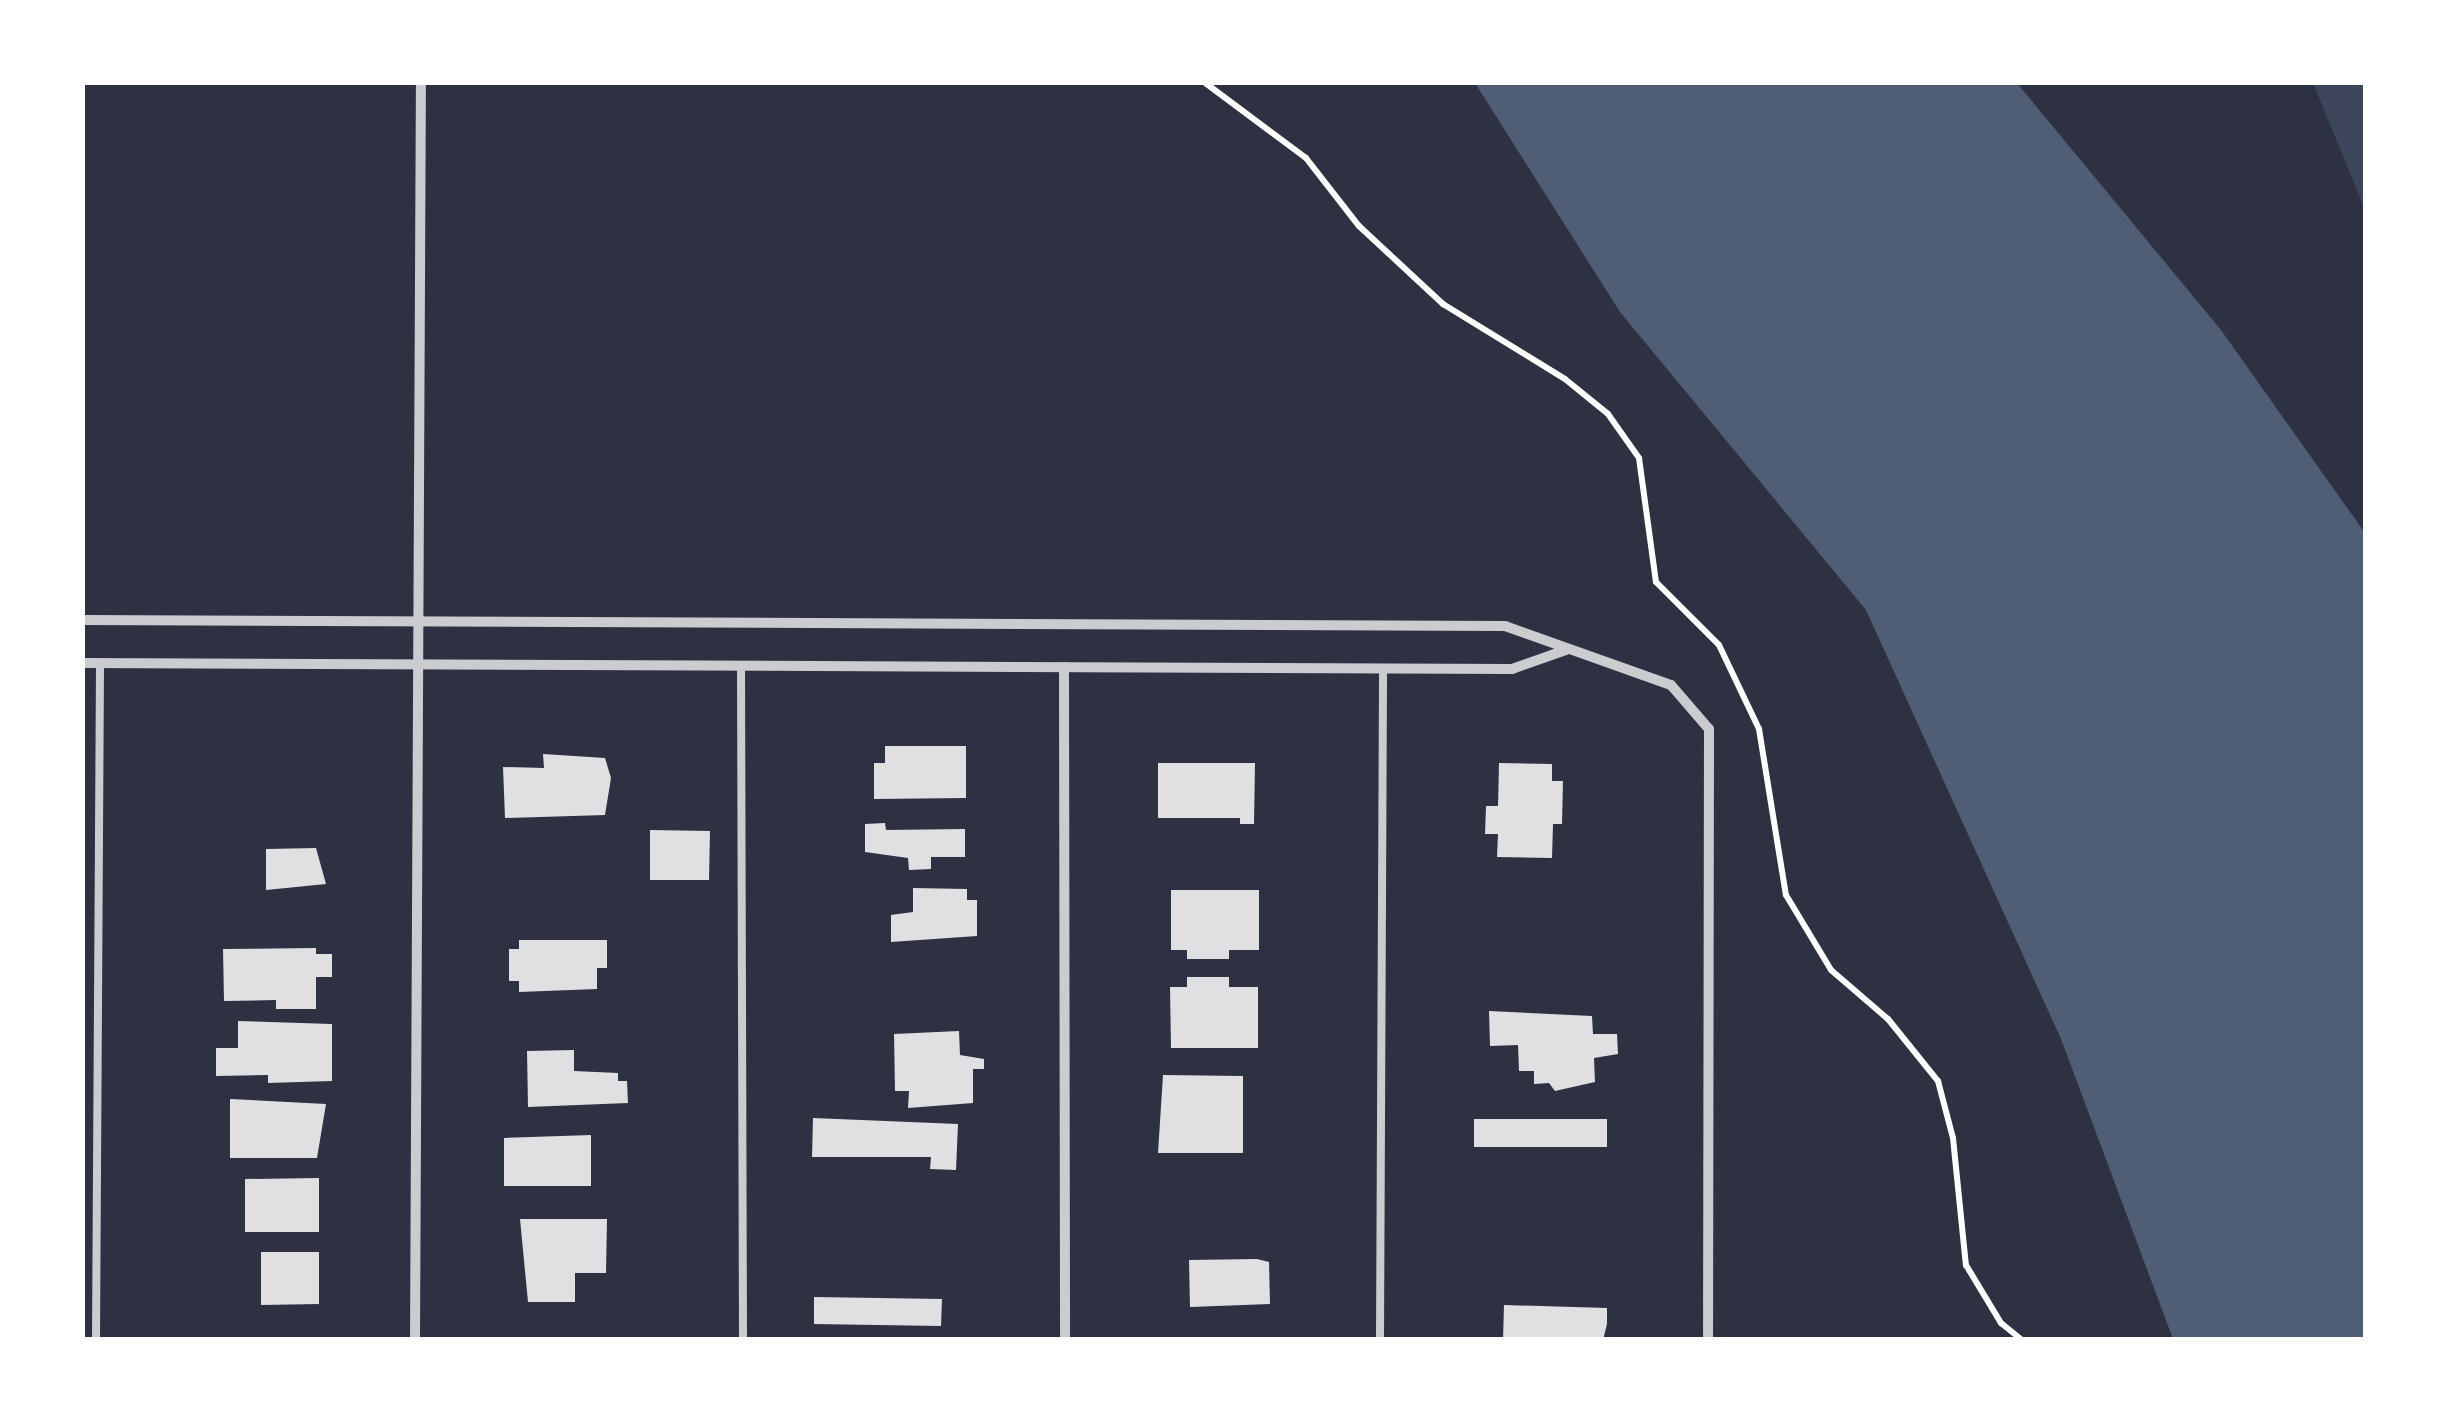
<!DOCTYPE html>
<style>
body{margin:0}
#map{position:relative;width:2448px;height:1422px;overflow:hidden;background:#2d3142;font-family:"Open Sans",sans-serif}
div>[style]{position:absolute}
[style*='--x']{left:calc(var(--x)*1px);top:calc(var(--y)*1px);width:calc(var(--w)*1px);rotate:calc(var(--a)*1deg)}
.green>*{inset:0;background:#3c4559}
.water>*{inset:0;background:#4f5d75}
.building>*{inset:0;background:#e0e0e3}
.path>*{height:6px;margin:-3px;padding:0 3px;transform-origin:3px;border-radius:3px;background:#fff}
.service>*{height:8px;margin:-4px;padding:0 4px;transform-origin:4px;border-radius:4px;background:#caccd0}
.minor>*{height:10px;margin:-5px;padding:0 5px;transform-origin:5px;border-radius:5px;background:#caccd0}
span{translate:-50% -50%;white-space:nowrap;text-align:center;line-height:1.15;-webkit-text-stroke:8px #fff;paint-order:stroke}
.frame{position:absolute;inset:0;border:85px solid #fff;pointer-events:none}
</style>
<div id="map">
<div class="green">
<div style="clip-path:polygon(2313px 83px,2365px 83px,2365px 210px)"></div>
</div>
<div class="water">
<div style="clip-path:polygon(1475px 83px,2017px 83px,2221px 330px,2365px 533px,2365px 1339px,2173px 1339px,2061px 1039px,1866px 610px,1620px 312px)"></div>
</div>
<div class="building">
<div style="clip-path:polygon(885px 746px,966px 746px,966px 798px,874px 799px,874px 763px,885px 763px)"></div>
<div style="clip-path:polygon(543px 754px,605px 758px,611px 778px,605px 815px,505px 818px,503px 767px,544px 768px)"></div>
<div style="clip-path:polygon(1158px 763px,1255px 763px,1254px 824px,1240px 824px,1240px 818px,1158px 818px)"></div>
<div style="clip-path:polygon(1499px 763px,1552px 764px,1552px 781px,1563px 781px,1562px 824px,1553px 824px,1552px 858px,1497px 857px,1498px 834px,1485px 834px,1486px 806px,1498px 806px)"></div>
<div style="clip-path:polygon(885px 823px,886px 830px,965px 829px,965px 857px,931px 857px,931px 869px,909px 870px,908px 858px,865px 852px,865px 824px)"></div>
<div style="clip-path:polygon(650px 830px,710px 831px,709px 880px,650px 880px)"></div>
<div style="clip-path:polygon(316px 848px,326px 884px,266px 890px,266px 849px)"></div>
<div style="clip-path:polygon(913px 888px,967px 889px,967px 900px,977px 900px,977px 936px,891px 942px,891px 915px,913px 912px)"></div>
<div style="clip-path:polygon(1171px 890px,1259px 890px,1259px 950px,1229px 950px,1229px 959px,1187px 959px,1187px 950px,1171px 950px)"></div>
<div style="clip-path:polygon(519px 940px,607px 940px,607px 968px,597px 968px,597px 989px,519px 992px,519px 981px,509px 981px,509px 949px,519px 949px)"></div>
<div style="clip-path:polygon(316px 948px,316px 954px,332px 954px,332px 977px,316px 977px,316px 1009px,276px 1009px,276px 1000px,224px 1001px,223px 949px)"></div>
<div style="clip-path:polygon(1187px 977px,1229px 977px,1229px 987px,1258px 987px,1258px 1048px,1171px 1048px,1170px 987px,1187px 987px)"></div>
<div style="clip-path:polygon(1489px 1011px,1592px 1016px,1593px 1034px,1617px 1034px,1618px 1054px,1594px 1058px,1595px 1082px,1555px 1091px,1549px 1083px,1534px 1084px,1534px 1071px,1519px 1071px,1518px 1045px,1490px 1046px)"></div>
<div style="clip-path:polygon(238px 1021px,332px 1024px,332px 1081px,268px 1083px,268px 1075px,216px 1076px,216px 1048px,238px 1048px)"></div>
<div style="clip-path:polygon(959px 1031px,960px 1055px,984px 1059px,984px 1069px,973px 1069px,973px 1103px,908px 1108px,909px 1091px,895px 1091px,894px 1034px)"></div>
<div style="clip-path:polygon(574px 1050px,574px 1071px,618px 1073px,618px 1081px,627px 1081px,628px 1103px,528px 1107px,527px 1051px)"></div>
<div style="clip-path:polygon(1163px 1075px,1243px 1076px,1243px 1153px,1158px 1153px)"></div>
<div style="clip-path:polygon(230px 1099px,326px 1104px,317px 1158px,230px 1158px)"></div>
<div style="clip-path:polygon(813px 1118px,958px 1124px,956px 1170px,930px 1169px,931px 1157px,812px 1157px)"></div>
<div style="clip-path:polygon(1474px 1119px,1607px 1119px,1607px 1147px,1474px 1147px)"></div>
<div style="clip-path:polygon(591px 1135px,591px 1186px,504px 1186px,504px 1138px)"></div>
<div style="clip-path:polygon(319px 1178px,319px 1232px,245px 1232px,245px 1179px)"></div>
<div style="clip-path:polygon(520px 1219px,607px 1219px,606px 1273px,575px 1273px,575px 1302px,528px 1302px)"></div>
<div style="clip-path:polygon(261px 1252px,319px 1252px,319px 1304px,261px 1305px)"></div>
<div style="clip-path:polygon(1257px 1259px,1269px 1262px,1270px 1304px,1190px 1307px,1189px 1260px)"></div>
<div style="clip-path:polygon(814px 1297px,942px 1299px,941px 1326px,814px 1324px)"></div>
<div style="clip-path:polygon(1504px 1305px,1607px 1308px,1607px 1324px,1603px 1340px,1503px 1340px)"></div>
</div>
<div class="path">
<div style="--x:1204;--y:82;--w:127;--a:36.7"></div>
<div style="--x:1306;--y:158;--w:86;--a:52.1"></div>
<div style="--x:1359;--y:226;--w:115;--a:42.9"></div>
<div style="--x:1443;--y:304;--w:143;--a:31.6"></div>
<div style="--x:1565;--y:379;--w:55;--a:39.1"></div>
<div style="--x:1608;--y:414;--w:54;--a:54.8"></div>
<div style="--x:1639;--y:458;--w:125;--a:82.2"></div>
<div style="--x:1656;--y:582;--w:89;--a:45"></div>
<div style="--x:1719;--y:645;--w:93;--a:64.5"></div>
<div style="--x:1759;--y:729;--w:168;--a:80.8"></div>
<div style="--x:1786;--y:895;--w:87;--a:59"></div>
<div style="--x:1831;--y:970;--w:75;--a:40.7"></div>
<div style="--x:1888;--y:1019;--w:80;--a:51.1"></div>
<div style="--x:1938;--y:1081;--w:59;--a:75.3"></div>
<div style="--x:1953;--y:1138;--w:128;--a:84.2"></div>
<div style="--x:1966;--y:1265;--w:68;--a:58.9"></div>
<div style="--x:2001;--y:1323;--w:27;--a:39"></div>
</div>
<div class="service">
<div style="--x:741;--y:665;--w:675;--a:89.83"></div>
<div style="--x:96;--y:1340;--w:677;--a:-89.66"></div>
<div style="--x:1380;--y:1340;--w:671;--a:-89.74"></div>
</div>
<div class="minor">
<div style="--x:82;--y:620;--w:1423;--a:0.24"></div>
<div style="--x:1505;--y:626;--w:176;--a:19.6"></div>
<div style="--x:1671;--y:685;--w:58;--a:49.2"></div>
<div style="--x:1709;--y:729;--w:611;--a:90.09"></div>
<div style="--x:82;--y:663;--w:1430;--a:0.24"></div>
<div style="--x:1512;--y:669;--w:57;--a:-19.4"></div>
<div style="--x:1064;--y:667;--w:673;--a:89.91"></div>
<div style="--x:415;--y:1340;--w:1258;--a:-89.73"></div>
</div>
<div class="frame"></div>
</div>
